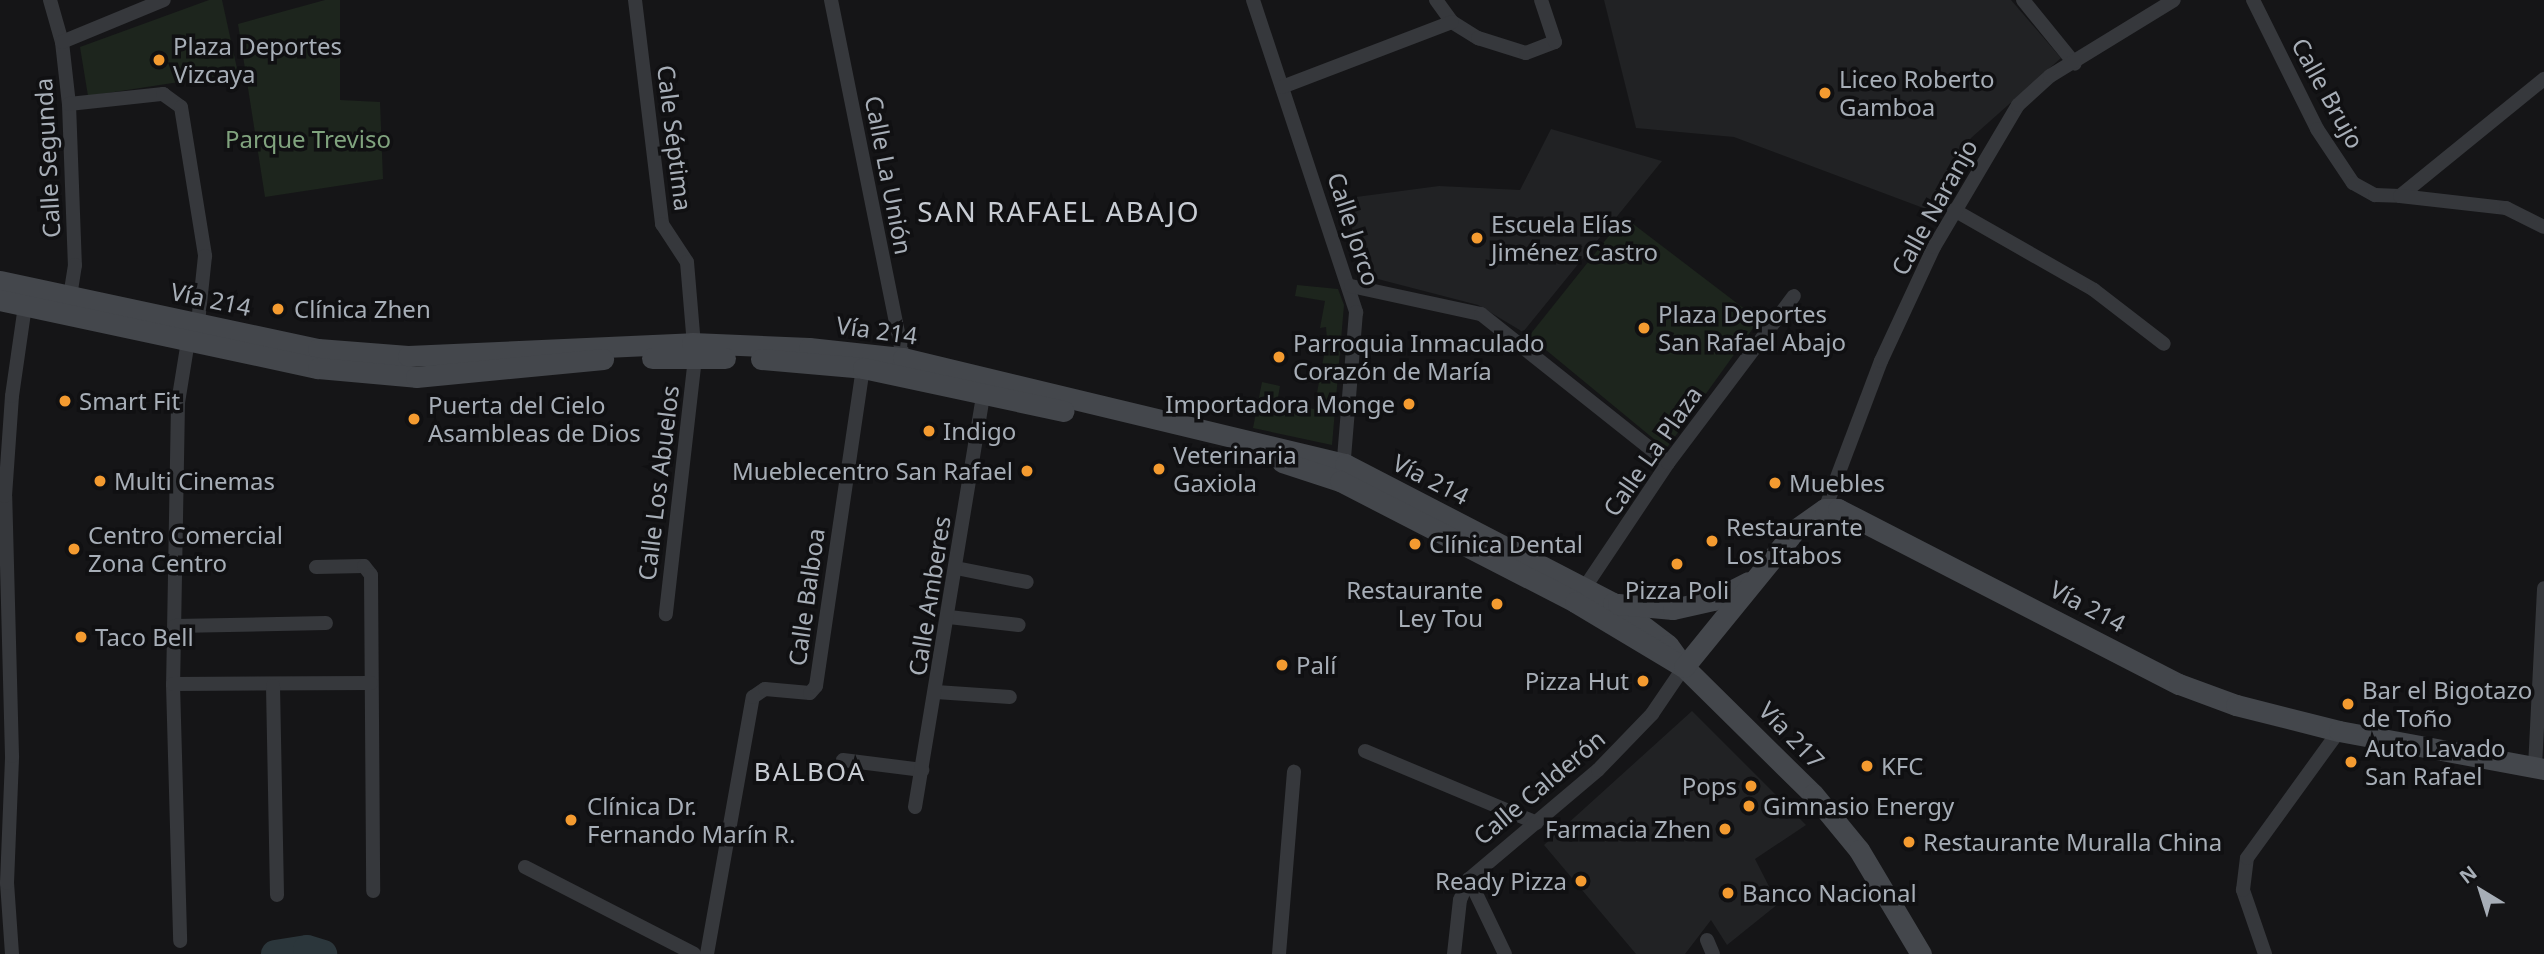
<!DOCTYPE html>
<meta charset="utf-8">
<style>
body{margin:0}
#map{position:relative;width:2544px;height:954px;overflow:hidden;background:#151517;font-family:"Noto Sans",sans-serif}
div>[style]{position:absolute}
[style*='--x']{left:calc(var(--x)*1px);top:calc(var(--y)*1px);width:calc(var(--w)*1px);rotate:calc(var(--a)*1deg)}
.built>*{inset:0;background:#212224}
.green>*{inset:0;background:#1d251d}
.river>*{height:28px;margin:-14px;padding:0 14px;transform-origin:14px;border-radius:14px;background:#2b363b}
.minor>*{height:14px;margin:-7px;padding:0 7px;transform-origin:7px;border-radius:7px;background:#36383c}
.secondary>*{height:21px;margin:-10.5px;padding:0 10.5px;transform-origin:10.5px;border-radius:10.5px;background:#44474c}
.dots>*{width:19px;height:19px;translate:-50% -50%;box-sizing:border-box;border:4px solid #101012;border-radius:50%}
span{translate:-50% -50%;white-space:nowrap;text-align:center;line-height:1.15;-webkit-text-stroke:7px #101012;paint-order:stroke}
.poi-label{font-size:24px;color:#a7aeb7}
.left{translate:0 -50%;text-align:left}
.right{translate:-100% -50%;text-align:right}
.street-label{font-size:24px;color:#a7aeb7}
.park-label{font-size:24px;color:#80a37e}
.neighbourhood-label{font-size:26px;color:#c8ccd3;letter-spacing:2px}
.quarter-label{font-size:28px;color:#c8ccd3;letter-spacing:2px}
.north{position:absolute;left:2446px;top:856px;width:70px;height:70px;-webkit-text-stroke:5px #101012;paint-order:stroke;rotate:322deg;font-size:19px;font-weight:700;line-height:28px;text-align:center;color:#a7aeb7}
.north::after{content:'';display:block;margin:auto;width:24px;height:32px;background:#a7aeb7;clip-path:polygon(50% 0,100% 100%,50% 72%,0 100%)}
</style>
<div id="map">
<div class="built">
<div style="clip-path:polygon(1604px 0,2011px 0,2061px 58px,1971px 138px,1926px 209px,1734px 137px,1636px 128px)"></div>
<div style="clip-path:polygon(1551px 129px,1662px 161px,1523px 332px,1478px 305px,1370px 277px,1341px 199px,1439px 186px,1520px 190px)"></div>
<div style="clip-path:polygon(1692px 711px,1806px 825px,1755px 859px,1778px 904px,1727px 945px,1711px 920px,1685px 954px,1636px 954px,1544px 845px)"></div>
</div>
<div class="green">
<div style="clip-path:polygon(209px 0,222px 0,238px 73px,88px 96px,80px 47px)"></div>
<div style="clip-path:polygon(325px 0,340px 0,340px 100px,380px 102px,383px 179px,265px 197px,238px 24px)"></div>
<div style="clip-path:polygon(1624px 217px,1759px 320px,1666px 449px,1529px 336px)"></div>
<div style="clip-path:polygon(1297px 285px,1338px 289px,1344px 305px,1332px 445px,1253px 428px,1262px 382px,1280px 386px,1277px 403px,1314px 409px,1327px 339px,1326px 327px,1320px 328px,1325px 301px,1295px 296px)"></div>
</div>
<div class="river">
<div style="--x:275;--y:954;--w:32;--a:-9"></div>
<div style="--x:307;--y:949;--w:17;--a:17"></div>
</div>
<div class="minor">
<div style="--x:50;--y:0;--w:44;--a:74.1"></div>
<div style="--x:62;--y:42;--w:62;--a:83.6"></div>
<div style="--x:69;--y:104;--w:161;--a:87.9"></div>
<div style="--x:75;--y:265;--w:38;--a:99"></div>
<div style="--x:635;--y:0;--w:226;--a:83.1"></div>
<div style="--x:662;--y:224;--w:45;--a:56.7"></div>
<div style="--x:687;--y:262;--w:96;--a:85.2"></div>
<div style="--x:695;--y:358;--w:258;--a:96.5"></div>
<div style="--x:831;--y:0;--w:365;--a:78.6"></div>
<div style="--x:1253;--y:0;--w:329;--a:71.7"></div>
<div style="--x:1356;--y:312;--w:159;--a:94.7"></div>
<div style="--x:1436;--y:0;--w:27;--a:54"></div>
<div style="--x:1452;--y:22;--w:31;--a:32"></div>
<div style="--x:1478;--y:38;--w:50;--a:17.4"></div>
<div style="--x:1526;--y:53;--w:31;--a:-21"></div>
<div style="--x:1555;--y:42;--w:44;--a:-108.4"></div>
<div style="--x:2023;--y:0;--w:82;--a:50.9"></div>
<div style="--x:2253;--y:0;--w:144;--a:63.6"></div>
<div style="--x:2317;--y:129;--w:65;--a:56.3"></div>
<div style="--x:2353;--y:183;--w:25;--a:29"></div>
<div style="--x:2375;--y:195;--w:25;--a:2"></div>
<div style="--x:2400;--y:196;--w:186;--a:-39.1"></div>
<div style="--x:62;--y:42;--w:110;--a:-22.4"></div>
<div style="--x:1282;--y:87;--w:182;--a:-20.9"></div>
<div style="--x:69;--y:104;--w:95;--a:-6.1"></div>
<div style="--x:163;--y:94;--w:22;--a:36"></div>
<div style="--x:181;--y:107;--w:151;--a:80.8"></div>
<div style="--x:205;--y:256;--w:67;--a:96"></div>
<div style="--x:198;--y:323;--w:21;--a:119"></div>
<div style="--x:188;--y:341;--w:63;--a:99.2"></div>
<div style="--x:178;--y:403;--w:281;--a:91"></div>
<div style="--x:173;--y:684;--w:257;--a:88.4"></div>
<div style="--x:2400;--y:196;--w:107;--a:6.5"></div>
<div style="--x:2506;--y:208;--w:42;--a:26.6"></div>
<div style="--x:1954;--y:210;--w:161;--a:29.7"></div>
<div style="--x:2094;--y:290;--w:88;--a:37.6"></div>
<div style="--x:1351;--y:286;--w:133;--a:12.2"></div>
<div style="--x:1481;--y:314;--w:239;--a:38.5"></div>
<div style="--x:1825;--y:509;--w:158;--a:-69.3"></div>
<div style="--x:1881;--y:361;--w:126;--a:-65.1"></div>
<div style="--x:1934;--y:247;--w:165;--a:-59.4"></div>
<div style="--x:2018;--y:105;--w:43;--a:-42.2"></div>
<div style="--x:2050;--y:76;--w:145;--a:-31.5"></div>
<div style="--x:316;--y:567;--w:48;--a:-1.2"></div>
<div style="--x:364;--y:566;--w:11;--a:52"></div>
<div style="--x:371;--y:575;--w:316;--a:89.6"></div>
<div style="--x:956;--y:568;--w:72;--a:11.2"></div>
<div style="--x:1581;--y:593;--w:156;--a:-56.2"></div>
<div style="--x:1668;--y:463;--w:209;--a:-53"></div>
<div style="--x:949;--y:617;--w:70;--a:6.5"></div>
<div style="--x:175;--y:626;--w:151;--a:-1.1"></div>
<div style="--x:173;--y:684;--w:198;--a:-0.3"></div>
<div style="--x:273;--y:686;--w:209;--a:88.9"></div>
<div style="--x:936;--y:692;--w:74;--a:3.9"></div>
<div style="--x:1365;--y:751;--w:186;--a:22.7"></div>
<div style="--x:843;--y:760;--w:80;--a:7.2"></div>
<div style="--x:2535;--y:767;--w:179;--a:-87.1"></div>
<div style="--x:915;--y:807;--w:421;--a:-80.6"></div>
<div style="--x:525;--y:867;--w:190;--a:27.2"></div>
<div style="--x:1469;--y:879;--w:83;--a:64.4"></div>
<div style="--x:1707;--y:940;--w:15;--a:67"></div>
<div style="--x:12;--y:954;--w:71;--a:-94"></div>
<div style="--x:7;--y:883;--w:127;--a:-87.7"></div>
<div style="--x:12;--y:756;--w:260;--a:-91.5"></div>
<div style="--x:5;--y:496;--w:100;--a:-86"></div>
<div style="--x:12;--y:396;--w:98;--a:-81.8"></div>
<div style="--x:707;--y:954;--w:261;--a:-79.9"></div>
<div style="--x:753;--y:697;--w:14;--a:-34"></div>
<div style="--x:765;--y:689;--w:45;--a:5.1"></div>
<div style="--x:810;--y:693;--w:9;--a:-49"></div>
<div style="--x:816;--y:686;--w:328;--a:-81.6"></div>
<div style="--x:1279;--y:954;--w:183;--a:-85.3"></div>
<div style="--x:1454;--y:954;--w:54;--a:-83.7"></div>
<div style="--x:1460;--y:900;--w:23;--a:-67"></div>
<div style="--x:1469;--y:879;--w:169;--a:-40.2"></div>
<div style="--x:1598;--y:770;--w:78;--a:-46"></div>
<div style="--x:1652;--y:714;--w:57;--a:-55.8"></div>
<div style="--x:2265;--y:954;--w:68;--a:-109"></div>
<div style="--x:2243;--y:890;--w:32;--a:-83"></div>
<div style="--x:2247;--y:858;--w:157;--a:-54.1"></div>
</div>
<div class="secondary">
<div style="--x:0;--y:281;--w:325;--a:12.1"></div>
<div style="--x:318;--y:349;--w:90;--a:4.4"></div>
<div style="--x:408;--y:356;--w:284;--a:-2.6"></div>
<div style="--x:692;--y:343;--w:117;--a:2.4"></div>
<div style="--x:809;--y:348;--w:95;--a:6.1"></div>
<div style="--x:903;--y:358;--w:455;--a:13.5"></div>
<div style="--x:1345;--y:464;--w:302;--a:27.4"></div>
<div style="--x:1613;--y:603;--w:69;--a:37.4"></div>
<div style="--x:1668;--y:645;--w:27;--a:54"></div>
<div style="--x:1684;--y:667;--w:181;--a:44.6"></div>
<div style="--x:1813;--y:794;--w:72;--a:50.6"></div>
<div style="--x:1859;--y:850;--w:121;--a:59.2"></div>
<div style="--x:0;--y:300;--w:325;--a:12.1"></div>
<div style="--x:318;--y:368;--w:98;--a:5.2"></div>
<div style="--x:416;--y:377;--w:188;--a:-5.5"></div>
<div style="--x:652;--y:358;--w:73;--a:0"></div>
<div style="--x:761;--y:359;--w:102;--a:5"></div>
<div style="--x:863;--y:368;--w:205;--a:12.1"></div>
<div style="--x:1282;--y:462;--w:61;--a:18.1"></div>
<div style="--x:1340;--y:481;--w:264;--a:27.2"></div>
<div style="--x:1575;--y:602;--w:125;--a:30.9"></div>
<div style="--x:1618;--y:604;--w:55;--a:5.2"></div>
<div style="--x:1673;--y:609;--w:41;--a:-12.7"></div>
<div style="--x:1713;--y:600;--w:39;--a:-27"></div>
<div style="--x:1684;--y:667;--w:178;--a:-50.9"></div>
<div style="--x:1796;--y:529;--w:35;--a:-35"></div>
<div style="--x:1825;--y:509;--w:13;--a:0"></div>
<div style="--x:1838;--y:509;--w:383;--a:27.2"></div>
<div style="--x:2179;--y:684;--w:61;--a:20.2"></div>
<div style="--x:2236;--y:705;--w:106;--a:14.2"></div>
<div style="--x:2339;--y:731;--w:208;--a:10.5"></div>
</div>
<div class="dots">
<div style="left:159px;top:60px;background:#f49b30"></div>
<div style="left:1825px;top:93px;background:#f49b30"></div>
<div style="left:1477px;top:238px;background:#f49b30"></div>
<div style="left:278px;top:309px;background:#f49b30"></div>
<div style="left:1644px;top:328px;background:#f49b30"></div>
<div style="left:1279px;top:357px;background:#f49b30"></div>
<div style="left:65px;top:401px;background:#f49b30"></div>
<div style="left:1409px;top:404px;background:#f49b30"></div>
<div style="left:414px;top:419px;background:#f49b30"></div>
<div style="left:929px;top:431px;background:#f49b30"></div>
<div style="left:1159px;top:469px;background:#f49b30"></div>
<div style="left:1027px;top:471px;background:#f49b30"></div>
<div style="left:100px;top:481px;background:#f49b30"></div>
<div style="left:1775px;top:483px;background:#f49b30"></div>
<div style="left:1712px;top:541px;background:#f49b30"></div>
<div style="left:1415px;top:544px;background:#f49b30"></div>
<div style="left:74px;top:549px;background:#f49b30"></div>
<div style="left:1677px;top:564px;background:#f49b30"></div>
<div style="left:1497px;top:604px;background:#f49b30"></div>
<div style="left:81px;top:637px;background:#f49b30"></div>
<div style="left:1282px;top:665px;background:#f49b30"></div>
<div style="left:1643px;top:681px;background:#f49b30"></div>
<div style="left:2348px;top:704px;background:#f49b30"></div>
<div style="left:2351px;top:762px;background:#f49b30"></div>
<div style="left:1867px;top:766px;background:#f49b30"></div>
<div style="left:1751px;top:786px;background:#f49b30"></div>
<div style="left:1749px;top:806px;background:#f49b30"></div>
<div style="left:571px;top:820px;background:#f49b30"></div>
<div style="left:1725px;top:829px;background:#f49b30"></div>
<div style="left:1909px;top:842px;background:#f49b30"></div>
<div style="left:1581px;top:881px;background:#f49b30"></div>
<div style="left:1728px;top:893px;background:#f49b30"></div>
</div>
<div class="poi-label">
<span class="left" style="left:173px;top:60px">Plaza Deportes<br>Vizcaya</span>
<span class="left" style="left:1839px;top:93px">Liceo Roberto<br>Gamboa</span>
<span class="left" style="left:1491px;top:238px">Escuela Elías<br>Jiménez Castro</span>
<span class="left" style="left:294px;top:309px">Clínica Zhen</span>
<span class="left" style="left:1658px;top:328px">Plaza Deportes<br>San Rafael Abajo</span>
<span class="left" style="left:1293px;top:357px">Parroquia Inmaculado<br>Corazón de María</span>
<span class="left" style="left:79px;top:401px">Smart Fit</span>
<span class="right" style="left:1395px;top:404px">Importadora Monge</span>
<span class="left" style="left:428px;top:419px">Puerta del Cielo<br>Asambleas de Dios</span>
<span class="left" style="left:943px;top:431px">Indigo</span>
<span class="left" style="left:1173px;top:469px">Veterinaria<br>Gaxiola</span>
<span class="right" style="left:1013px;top:471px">Mueblecentro San Rafael</span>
<span class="left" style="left:114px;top:481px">Multi Cinemas</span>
<span class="left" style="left:1789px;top:483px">Muebles</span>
<span class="left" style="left:1726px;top:541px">Restaurante<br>Los Itabos</span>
<span class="left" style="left:88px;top:549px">Centro Comercial<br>Zona Centro</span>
<span class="left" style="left:1429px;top:544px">Clínica Dental</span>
<span class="right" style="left:1483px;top:604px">Restaurante<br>Ley Tou</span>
<span style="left:1677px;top:590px">Pizza Poli</span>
<span class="left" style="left:95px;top:637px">Taco Bell</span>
<span class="left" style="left:1296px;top:665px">Palí</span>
<span class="right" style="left:1629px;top:681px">Pizza Hut</span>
<span class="left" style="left:2362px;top:704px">Bar el Bigotazo<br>de Toño</span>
<span class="left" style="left:2365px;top:762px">Auto Lavado<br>San Rafael</span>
<span class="left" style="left:1881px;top:766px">KFC</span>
<span class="right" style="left:1737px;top:786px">Pops</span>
<span class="left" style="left:587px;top:820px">Clínica Dr.<br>Fernando Marín R.</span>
<span class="left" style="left:1763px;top:806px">Gimnasio Energy</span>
<span class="right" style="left:1711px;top:829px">Farmacia Zhen</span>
<span class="left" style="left:1923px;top:842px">Restaurante Muralla China</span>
<span class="right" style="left:1567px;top:881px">Ready Pizza</span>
<span class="left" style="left:1742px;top:893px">Banco Nacional</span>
</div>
<div class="street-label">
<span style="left:2328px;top:93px;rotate:61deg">Calle Brujo</span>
<span style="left:675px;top:138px;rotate:83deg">Cale Séptima</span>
<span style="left:47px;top:158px;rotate:-93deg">Calle Segunda</span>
<span style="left:889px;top:175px;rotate:79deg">Calle La Unión</span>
<span style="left:1934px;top:207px;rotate:-61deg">Calle Naranjo</span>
<span style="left:1354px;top:229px;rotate:72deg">Calle Jorco</span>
<span style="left:211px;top:299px;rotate:12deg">Vía 214</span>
<span style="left:877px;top:330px;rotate:8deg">Vía 214</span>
<span style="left:1652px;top:451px;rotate:-55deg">Calle La Plaza</span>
<span style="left:1431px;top:479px;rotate:27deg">Vía 214</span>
<span style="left:658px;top:483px;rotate:-83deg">Calle Los Abuelos</span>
<span style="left:929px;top:596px;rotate:-81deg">Calle Amberes</span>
<span style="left:806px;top:597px;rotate:-82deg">Calle Balboa</span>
<span style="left:2088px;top:606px;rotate:28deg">Vía 214</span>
<span style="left:1792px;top:735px;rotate:46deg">Vía 217</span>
<span style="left:1539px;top:787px;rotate:-40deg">Calle Calderón</span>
</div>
<div class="park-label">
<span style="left:308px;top:139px">Parque Treviso</span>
</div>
<div class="neighbourhood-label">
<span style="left:810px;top:772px">BALBOA</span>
</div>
<div class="quarter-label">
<span style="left:1059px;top:211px">SAN RAFAEL ABAJO</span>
</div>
<div class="north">N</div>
</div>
